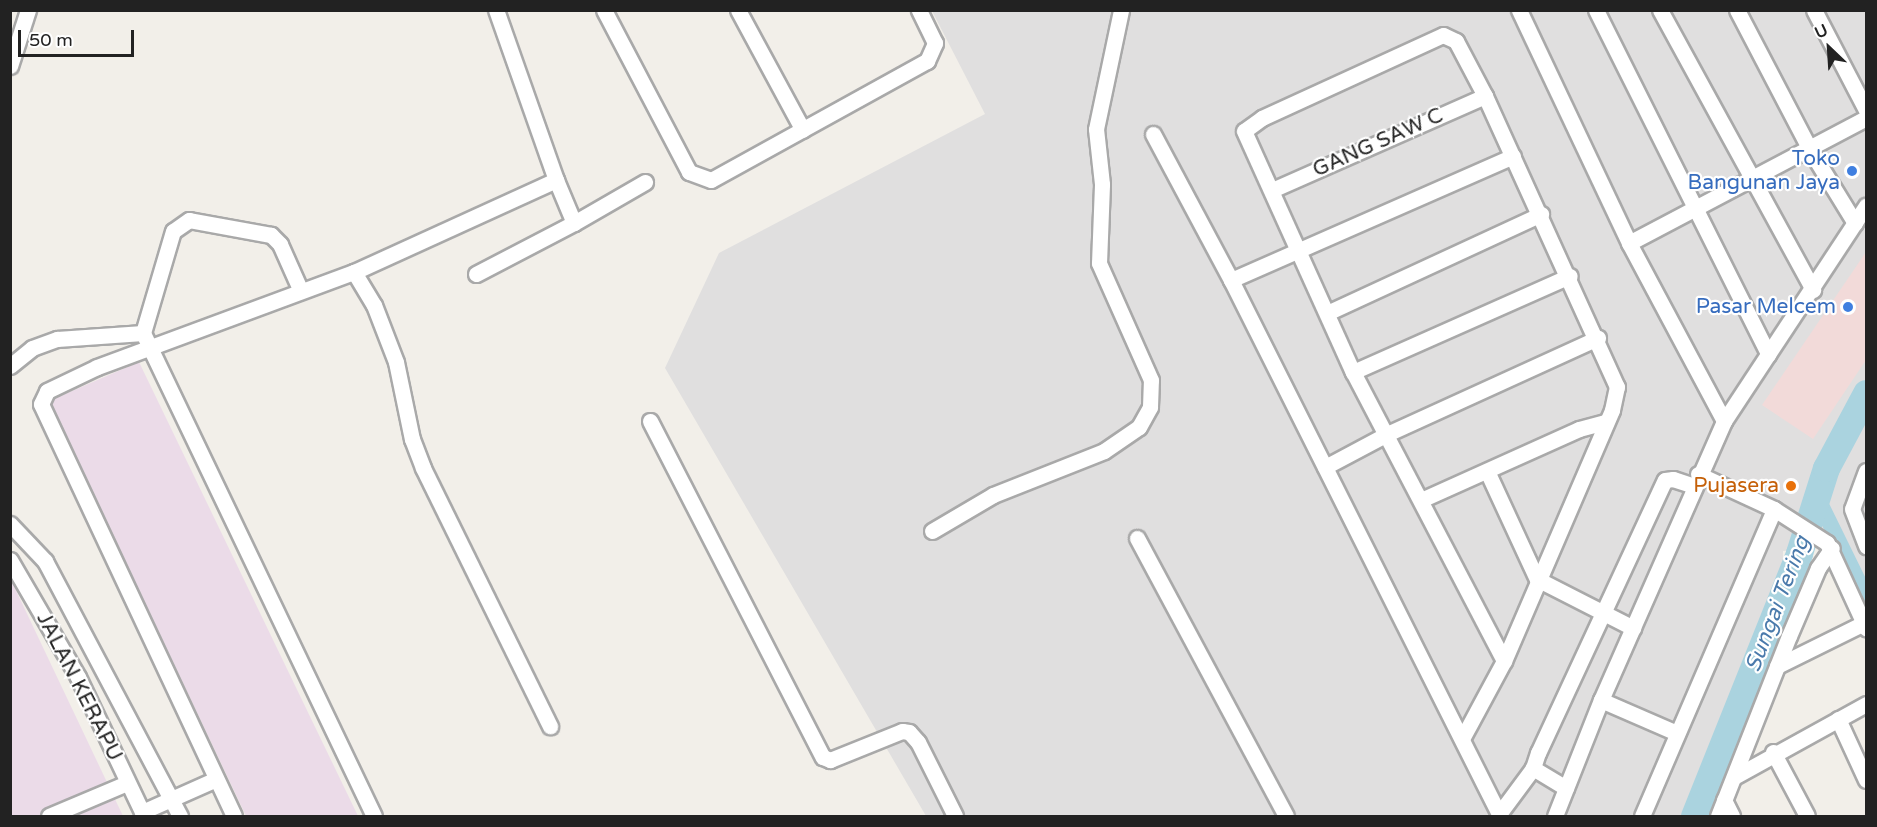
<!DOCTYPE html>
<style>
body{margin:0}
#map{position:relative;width:1877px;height:827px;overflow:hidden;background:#f2efe9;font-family:"Varela Round",sans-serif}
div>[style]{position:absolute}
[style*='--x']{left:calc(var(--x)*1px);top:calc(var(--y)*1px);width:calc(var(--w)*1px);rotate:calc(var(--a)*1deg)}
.residential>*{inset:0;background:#e0dfdf}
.commercial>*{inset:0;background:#f2dad9}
.industrial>*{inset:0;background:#ebdbe8}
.canal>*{height:16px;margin:-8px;padding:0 8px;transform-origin:8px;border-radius:8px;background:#aad3df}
.river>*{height:27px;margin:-13.5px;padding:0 13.5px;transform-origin:13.5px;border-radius:13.5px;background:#aad3df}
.roads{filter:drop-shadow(2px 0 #a9a9a9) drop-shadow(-2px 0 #a9a9a9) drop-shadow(0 2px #a9a9a9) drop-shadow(0 -2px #a9a9a9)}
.minor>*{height:15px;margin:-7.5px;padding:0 7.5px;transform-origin:7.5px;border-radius:7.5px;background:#fff}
.dots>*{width:16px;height:16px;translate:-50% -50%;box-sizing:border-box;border:3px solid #fff;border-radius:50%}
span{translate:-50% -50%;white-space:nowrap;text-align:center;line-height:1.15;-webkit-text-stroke:4.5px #fff;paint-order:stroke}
.street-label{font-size:21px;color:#222}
.shop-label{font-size:21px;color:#366cbe}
.right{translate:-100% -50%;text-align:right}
.food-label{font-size:21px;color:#c56008}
.water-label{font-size:22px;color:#4a7aab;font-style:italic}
.frame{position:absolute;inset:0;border:12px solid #222;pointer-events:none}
.north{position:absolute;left:1799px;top:18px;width:60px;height:60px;-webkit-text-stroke:4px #fff;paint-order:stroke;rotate:335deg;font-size:16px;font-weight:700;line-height:24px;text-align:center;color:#222}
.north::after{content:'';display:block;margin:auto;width:21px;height:27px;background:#222;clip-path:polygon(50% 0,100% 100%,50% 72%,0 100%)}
.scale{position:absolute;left:18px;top:30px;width:116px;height:27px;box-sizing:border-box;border:3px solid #222;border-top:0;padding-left:8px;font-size:18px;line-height:21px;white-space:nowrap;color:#222;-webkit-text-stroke:4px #fff;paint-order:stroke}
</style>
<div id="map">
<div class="residential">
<div style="clip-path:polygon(932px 11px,1866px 11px,1866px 602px,1836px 546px,1783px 551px,1781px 660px,1708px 816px,926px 816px,665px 368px,719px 253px,985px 114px)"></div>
</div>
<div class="commercial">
<div style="clip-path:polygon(1866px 252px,1866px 360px,1813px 439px,1762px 405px)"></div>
</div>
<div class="industrial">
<div style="clip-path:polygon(139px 362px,358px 816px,246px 816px,49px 401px)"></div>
<div style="clip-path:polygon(11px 580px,123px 816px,11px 816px)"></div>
</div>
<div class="canal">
<div style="--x:1816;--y:495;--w:114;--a:63.9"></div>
</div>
<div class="river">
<div style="--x:1694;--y:816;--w:283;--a:-68.2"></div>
<div style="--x:1799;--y:553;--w:89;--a:-72.4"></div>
<div style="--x:1826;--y:468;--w:85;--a:-61.9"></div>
</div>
<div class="roads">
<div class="minor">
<div style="--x:604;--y:10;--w:183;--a:62.3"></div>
<div style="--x:689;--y:172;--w:23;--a:20"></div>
<div style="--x:711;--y:180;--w:247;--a:-28.9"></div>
<div style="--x:927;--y:61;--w:20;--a:-66"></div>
<div style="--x:935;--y:43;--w:37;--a:-116"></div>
<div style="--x:738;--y:10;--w:136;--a:61.6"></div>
<div style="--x:1519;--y:10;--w:258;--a:64.7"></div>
<div style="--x:1629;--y:243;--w:202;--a:61.9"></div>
<div style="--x:1596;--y:10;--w:385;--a:63.4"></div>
<div style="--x:1660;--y:10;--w:319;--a:61.3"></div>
<div style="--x:1737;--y:10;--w:156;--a:62.4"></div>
<div style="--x:1809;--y:148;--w:88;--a:58.5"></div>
<div style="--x:1814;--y:10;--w:113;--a:62.5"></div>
<div style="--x:10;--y:66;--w:59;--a:-72.2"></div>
<div style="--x:1153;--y:134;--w:166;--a:61.9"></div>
<div style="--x:1231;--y:280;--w:600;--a:63.35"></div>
<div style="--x:1272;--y:190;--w:233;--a:-23.8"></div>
<div style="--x:574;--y:223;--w:82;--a:-30"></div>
<div style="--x:1629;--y:243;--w:268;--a:-27.8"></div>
<div style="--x:354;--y:272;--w:39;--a:59"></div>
<div style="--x:374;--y:305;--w:61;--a:68.9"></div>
<div style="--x:396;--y:362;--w:79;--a:78.3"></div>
<div style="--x:412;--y:439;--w:31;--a:69"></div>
<div style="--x:423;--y:468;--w:288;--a:63.8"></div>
<div style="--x:476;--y:274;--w:110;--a:-27.5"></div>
<div style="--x:574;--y:223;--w:47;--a:-112.7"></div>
<div style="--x:1231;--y:280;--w:308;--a:-23.7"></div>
<div style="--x:300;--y:289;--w:49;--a:-114"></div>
<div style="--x:280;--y:244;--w:13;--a:-135"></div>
<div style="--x:271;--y:235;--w:83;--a:-169.6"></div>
<div style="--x:189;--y:220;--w:19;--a:145"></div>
<div style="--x:173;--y:231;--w:106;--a:106.4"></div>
<div style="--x:143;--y:333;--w:535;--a:64.44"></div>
<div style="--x:1327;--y:313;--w:236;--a:-24.8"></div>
<div style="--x:10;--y:366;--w:28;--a:-39"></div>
<div style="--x:32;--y:348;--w:27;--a:-20"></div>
<div style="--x:57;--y:339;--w:86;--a:-4"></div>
<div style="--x:1353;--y:372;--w:237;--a:-23.9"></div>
<div style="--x:650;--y:421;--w:378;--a:62.8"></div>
<div style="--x:823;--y:757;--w:8;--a:23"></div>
<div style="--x:830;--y:760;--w:78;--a:-21.9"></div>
<div style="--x:902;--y:731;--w:7;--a:8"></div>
<div style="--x:909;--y:732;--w:13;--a:48"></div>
<div style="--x:918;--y:742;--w:83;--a:63.4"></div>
<div style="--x:1325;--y:467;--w:70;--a:-28"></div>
<div style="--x:1387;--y:434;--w:232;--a:-24.5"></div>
<div style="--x:1487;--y:471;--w:119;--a:65.2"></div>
<div style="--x:1537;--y:579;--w:108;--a:27"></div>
<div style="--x:1866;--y:471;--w:40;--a:110.2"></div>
<div style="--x:1852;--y:509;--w:40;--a:69"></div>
<div style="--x:1698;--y:474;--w:84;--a:24.7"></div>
<div style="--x:1774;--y:509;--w:63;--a:32.7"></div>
<div style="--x:1827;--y:543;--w:94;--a:65.4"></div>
<div style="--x:1421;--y:500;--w:173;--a:-24.2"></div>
<div style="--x:1579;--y:429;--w:27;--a:-15"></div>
<div style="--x:10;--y:524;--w:51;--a:46.6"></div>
<div style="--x:45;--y:561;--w:289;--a:62.1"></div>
<div style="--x:932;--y:531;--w:71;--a:-30.5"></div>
<div style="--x:993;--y:495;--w:119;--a:-21.6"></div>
<div style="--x:1104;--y:451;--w:42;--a:-34.4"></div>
<div style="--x:1139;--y:427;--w:23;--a:-61"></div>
<div style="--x:1150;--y:407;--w:27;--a:-88"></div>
<div style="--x:1151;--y:380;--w:128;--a:-114"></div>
<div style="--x:1099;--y:263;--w:79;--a:-87.8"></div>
<div style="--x:1102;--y:184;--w:55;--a:-96.2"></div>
<div style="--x:1096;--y:129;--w:122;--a:-78.1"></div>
<div style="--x:1137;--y:538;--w:315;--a:61.8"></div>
<div style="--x:10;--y:560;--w:135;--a:59.8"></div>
<div style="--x:78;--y:677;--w:154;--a:64.6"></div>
<div style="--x:1777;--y:666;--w:97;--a:-26.3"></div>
<div style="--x:1601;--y:700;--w:83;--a:23.5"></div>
<div style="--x:1838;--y:719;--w:67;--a:65.3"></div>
<div style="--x:1463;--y:737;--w:86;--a:-61.7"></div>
<div style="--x:1504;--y:661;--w:273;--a:-66.7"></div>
<div style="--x:1612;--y:410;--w:24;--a:-78"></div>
<div style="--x:1617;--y:387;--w:320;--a:-114.4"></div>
<div style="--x:1485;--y:96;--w:62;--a:-117.8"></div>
<div style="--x:1456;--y:41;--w:14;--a:-155"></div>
<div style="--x:1443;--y:35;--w:199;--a:155.4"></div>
<div style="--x:1262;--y:118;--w:22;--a:144"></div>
<div style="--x:1244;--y:131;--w:265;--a:65.7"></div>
<div style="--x:1353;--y:372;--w:326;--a:62.4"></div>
<div style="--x:1773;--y:752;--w:72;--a:62"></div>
<div style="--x:1734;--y:777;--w:151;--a:-28.9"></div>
<div style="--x:1566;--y:788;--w:39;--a:-149"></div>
<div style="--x:1533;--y:768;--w:16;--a:-72"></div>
<div style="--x:1538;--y:753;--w:301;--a:-65.1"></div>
<div style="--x:1665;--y:480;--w:8;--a:-7"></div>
<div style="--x:1673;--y:479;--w:22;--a:18"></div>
<div style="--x:1724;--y:800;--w:18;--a:63"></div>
<div style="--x:142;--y:812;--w:81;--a:-24"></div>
<div style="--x:1499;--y:814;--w:57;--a:-53.5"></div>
<div style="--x:49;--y:816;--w:85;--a:-22.9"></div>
<div style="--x:234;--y:816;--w:455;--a:-115.1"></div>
<div style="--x:41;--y:404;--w:14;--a:-65"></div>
<div style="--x:47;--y:391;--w:55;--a:-25.6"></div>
<div style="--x:97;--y:367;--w:274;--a:-20.3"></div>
<div style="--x:354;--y:272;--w:222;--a:-24.5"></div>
<div style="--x:556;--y:180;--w:180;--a:-109.4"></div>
<div style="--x:1555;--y:816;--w:125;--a:-68.4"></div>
<div style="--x:1601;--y:700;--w:305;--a:-66.2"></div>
<div style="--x:1724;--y:421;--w:258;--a:-56.6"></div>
<div style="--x:1642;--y:816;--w:334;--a:-66.7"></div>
<div style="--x:1718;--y:816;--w:193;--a:-68.5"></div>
<div style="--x:1789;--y:636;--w:74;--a:-66.9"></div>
<div style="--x:1818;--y:568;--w:24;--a:-55"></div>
</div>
</div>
<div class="dots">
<div style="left:1852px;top:171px;background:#3f7fe0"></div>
<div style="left:1848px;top:307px;background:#3f7fe0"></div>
<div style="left:1791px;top:486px;background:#e8710a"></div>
</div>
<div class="street-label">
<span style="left:1378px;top:143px;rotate:-24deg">GANG SAW C</span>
<span style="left:79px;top:687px;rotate:63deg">JALAN KERAPU</span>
</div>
<div class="shop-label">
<span class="right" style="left:1840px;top:171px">Toko<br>Bangunan Jaya</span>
<span class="right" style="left:1836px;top:307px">Pasar Melcem</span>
</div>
<div class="food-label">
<span class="right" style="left:1779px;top:486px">Pujasera</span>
</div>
<div class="water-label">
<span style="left:1778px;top:604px;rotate:-69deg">Sungai Tering</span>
</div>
<div class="frame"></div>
<div class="north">U</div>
<div class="scale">50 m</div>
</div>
